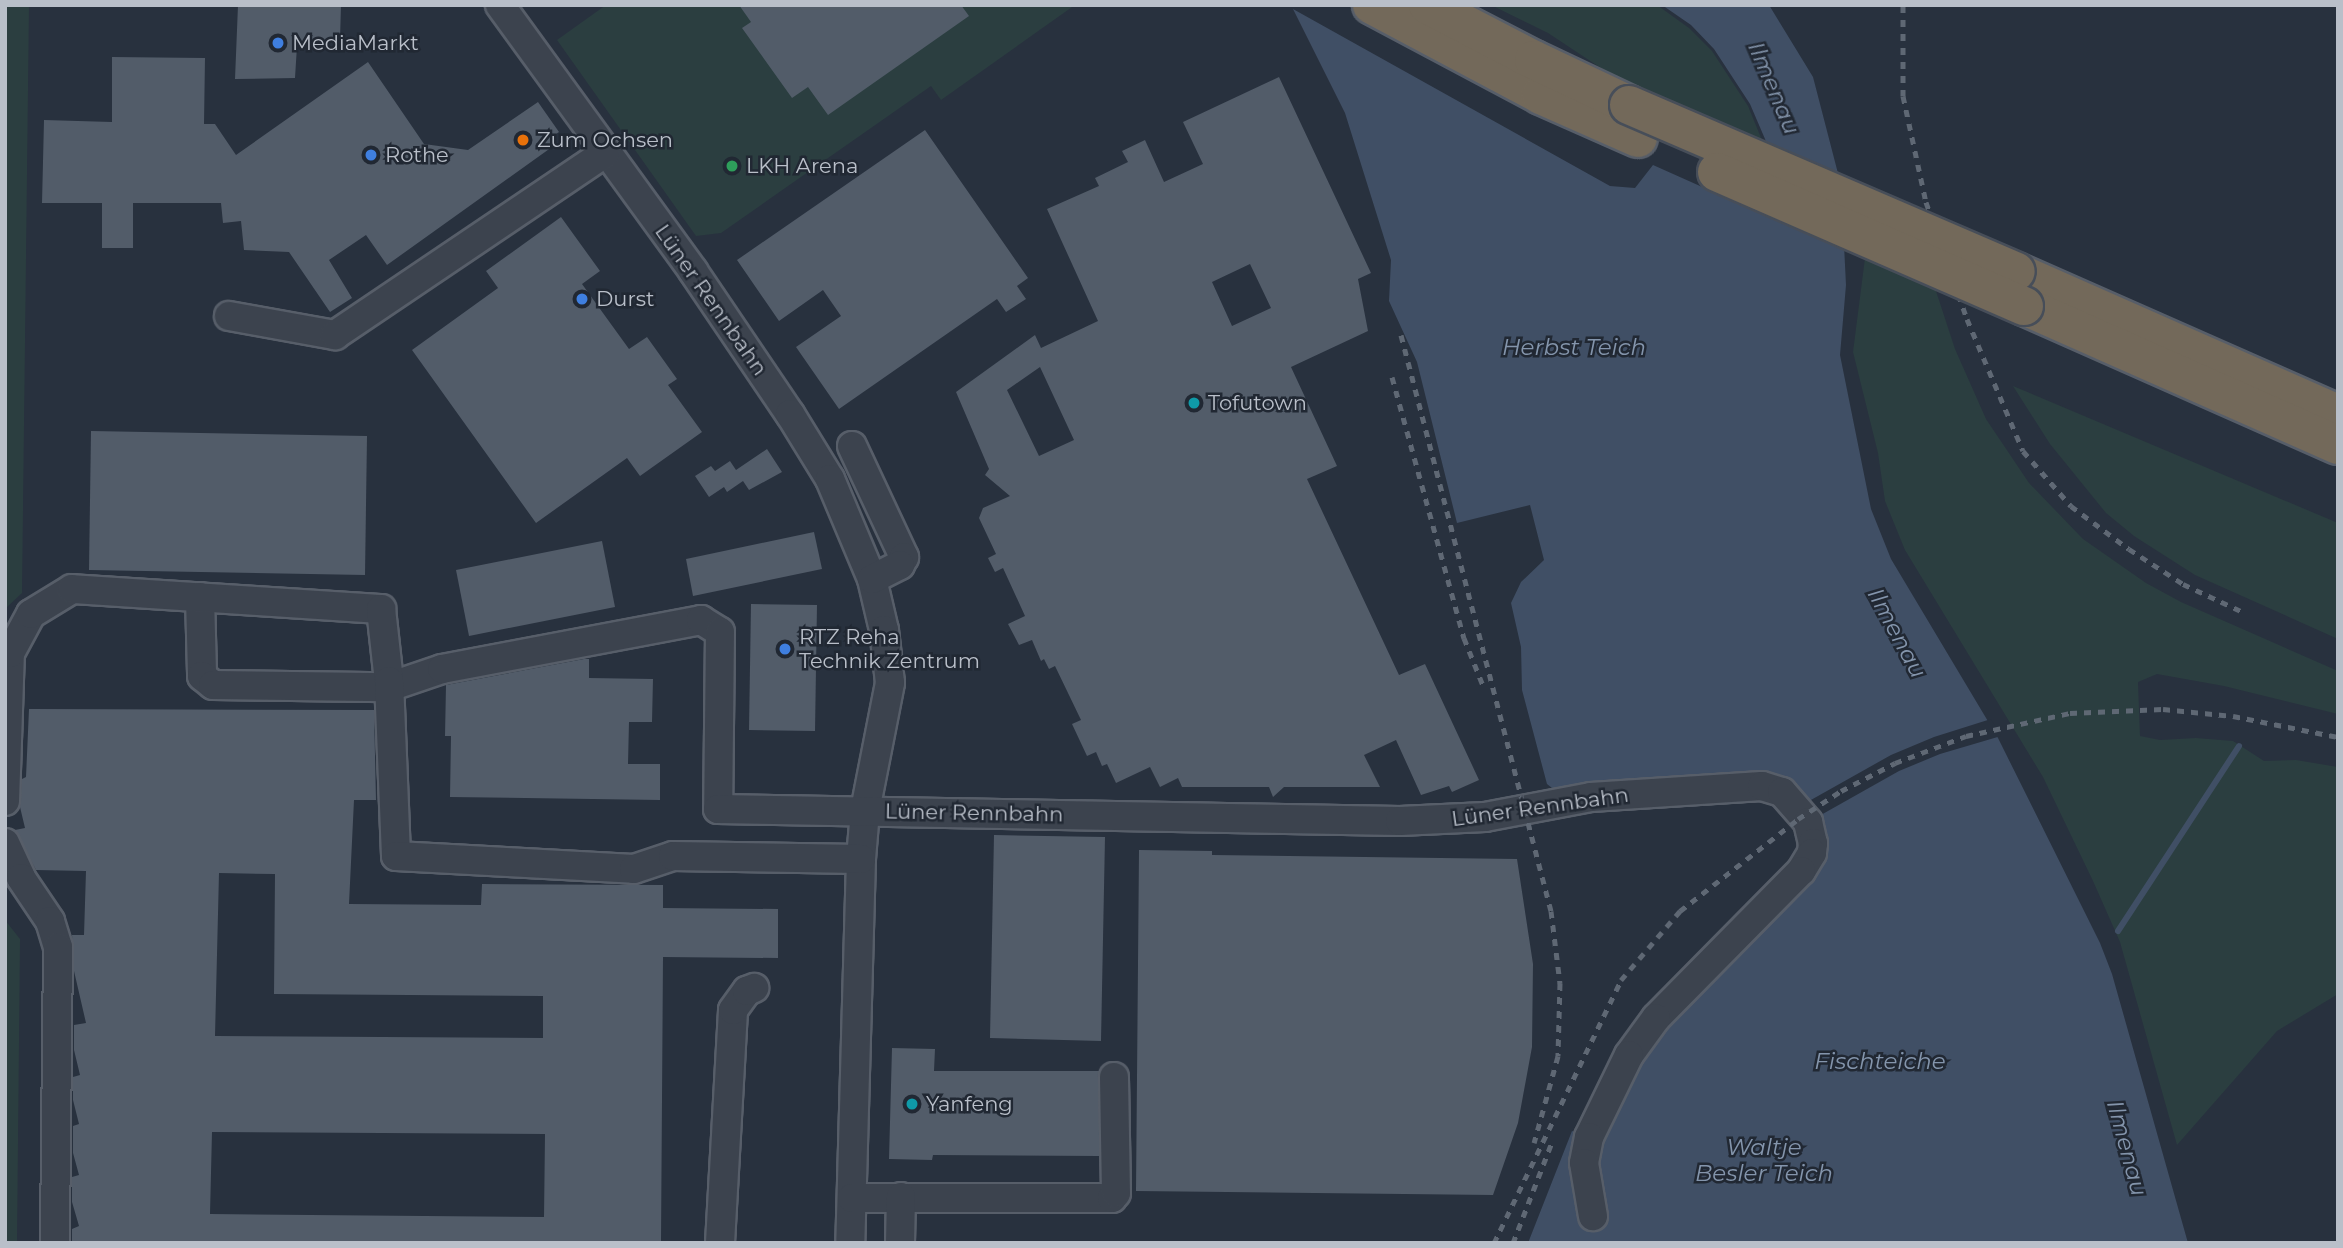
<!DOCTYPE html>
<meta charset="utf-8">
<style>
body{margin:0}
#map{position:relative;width:2343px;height:1248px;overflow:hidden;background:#28313e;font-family:Montserrat,sans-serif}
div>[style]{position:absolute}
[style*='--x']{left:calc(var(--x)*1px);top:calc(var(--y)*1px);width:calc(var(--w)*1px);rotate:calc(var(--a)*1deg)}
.green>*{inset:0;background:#2b3e40}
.water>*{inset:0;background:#404f65}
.pier>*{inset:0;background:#28313e}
.stream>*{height:6px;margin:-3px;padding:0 3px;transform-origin:3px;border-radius:3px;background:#404f65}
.building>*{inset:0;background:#525c69}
.roads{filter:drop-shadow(2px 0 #575e69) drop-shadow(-2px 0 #575e69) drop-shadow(0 2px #575e69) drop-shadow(0 -2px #575e69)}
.minor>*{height:28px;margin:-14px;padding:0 14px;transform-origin:14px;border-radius:14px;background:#3c434e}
.highway>*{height:38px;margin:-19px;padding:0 19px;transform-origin:19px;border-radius:19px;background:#73695a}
.rail>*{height:5px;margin-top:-2.5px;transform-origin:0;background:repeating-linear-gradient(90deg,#5f6874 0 7px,transparent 0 14px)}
.bridges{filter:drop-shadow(2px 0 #474e59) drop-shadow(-2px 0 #474e59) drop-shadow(0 2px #474e59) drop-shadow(0 -2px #474e59)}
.highway-bridge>*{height:38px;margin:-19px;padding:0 19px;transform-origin:19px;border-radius:19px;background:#73695a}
.dots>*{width:19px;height:19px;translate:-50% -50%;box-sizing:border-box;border:4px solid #212833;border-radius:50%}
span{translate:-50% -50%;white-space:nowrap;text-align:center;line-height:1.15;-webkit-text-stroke:5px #212833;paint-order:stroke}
.poi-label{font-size:21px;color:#b9bfc9}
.left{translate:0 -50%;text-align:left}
.street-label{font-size:21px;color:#b9bfc9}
.water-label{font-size:23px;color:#8495ac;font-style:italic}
.frame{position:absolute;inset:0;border:7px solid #b9bfc9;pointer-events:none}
</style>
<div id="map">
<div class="green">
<div style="clip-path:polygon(5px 5px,29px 5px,22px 593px,5px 609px)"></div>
<div style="clip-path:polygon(606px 5px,1075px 5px,941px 100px,931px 86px,721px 233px,696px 236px,557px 40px)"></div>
<div style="clip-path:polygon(1491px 5px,1657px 5px,1689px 28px,1712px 51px,1748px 106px,1764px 145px,1625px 84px,1548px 33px)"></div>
<div style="clip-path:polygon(1865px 258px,1935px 288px,1955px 349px,1986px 419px,2029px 483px,2083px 539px,2146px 583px,2181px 602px,2338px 671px,2338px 714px,2224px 686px,2157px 674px,2138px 682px,2140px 736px,2160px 740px,2196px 738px,2233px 741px,2264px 761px,2296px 760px,2338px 767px,2338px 994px,2277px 1031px,2177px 1145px,2120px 942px,2093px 881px,2043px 777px,1905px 550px,1885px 501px,1878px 453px,1853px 352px)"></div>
<div style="clip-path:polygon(2013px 386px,2338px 523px,2338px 639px,2195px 575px,2134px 536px,2106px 513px,2050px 444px)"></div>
<div style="clip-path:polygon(5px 920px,20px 939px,17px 1243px,5px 1243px)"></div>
</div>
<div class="water">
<div style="clip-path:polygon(1662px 5px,1769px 5px,1813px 77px,1841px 185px,1846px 285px,1840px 355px,1871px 509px,1891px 559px,1998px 738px,2100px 943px,2112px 974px,2188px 1243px,1528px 1243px,1572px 1131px,1596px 1140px,1636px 1059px,1806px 876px,1796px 793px,1557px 792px,1547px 784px,1522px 690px,1521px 647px,1511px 603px,1521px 582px,1544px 560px,1530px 505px,1457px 523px,1417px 362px,1389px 301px,1391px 260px,1345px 113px,1293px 9px,1610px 186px,1635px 188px,1653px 165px,1774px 219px,1768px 146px,1750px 104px,1714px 49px,1691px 25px)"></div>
</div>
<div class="pier">
<div style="clip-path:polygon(1991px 719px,2001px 736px,1940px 754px,1899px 771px,1812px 820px,1802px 805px,1891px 755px,1934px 737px)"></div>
</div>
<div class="stream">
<div style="--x:2118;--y:931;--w:221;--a:-56.8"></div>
</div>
<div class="building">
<div style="clip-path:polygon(238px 5px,341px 5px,340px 40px,297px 46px,295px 78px,235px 79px)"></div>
<div style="clip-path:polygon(739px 5px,961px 5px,969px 16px,828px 115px,808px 87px,792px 98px,742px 28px,751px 22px)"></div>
<div style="clip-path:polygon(112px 57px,205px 58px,204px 124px,215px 124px,236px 155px,368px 62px,424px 144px,468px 150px,538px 102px,559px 132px,553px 136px,552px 147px,387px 265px,366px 235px,329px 260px,352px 298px,330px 312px,289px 252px,244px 250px,241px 221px,223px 223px,221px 203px,133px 203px,133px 248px,102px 248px,102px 203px,42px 203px,44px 120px,112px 122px)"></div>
<div style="clip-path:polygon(evenodd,1279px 77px,1371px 273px,1358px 279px,1368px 331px,1291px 367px,1337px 466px,1307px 479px,1399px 675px,1425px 664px,1479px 780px,1452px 792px,1449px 786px,1421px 795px,1396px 740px,1364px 755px,1380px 787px,1284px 787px,1273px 797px,1269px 787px,1182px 787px,1178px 778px,1160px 787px,1150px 767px,1116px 783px,1107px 764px,1102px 766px,1096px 752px,1087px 756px,1072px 724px,1081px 720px,1055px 666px,1049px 669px,1044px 659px,1041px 661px,1032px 640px,1019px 645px,1008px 624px,1025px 616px,1003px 568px,995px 572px,988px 558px,996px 554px,979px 518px,983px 508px,1010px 496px,985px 475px,989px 469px,956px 392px,1035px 335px,1041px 348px,1098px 321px,1047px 209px,1099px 186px,1095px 178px,1128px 162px,1122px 151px,1145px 140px,1164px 182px,1203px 164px,1183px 122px,1279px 77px,1250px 264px,1271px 308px,1232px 326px,1212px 282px,1250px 264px,1279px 77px,1040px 367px,1074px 440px,1039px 456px,1007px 390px,1040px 367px)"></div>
<div style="clip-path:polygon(925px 130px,1028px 278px,1017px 286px,1026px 299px,1006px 312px,997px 299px,839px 409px,796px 347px,841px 316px,823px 290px,779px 321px,737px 260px)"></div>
<div style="clip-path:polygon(561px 217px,600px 271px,582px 284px,629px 349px,647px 337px,677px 379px,668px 385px,702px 432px,640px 476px,627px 458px,536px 523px,412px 350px,498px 288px,486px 271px)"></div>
<div style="clip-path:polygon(91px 431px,367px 436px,365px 575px,89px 570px)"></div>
<div style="clip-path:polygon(767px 449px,782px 472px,749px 490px,743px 481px,727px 492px,724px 487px,709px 497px,695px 476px,711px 466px,715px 471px,730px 461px,736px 470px)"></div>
<div style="clip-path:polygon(814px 532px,822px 569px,693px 596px,686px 559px)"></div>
<div style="clip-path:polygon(602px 541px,615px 607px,469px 636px,456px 570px)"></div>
<div style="clip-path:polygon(751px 604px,817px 605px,815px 731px,749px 730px)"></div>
<div style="clip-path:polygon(584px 659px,589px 659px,589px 678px,653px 679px,652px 722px,629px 722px,628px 764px,660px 764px,660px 800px,450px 797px,451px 736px,445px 736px,446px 685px)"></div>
<div style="clip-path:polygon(evenodd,29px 709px,374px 710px,376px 800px,354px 800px,349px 904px,481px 905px,482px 884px,663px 885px,663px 908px,778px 909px,778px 958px,663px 957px,661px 1243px,72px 1243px,72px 1229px,79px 1226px,72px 1202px,72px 1177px,79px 1175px,73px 1153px,73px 1126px,79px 1124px,73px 1100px,73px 1077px,80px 1075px,74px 1050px,74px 1025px,86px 1023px,74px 971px,72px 935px,84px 935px,86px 871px,36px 870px,15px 830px,25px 828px,20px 807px,22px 779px,26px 777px,29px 709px,219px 873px,275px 874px,274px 994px,543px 996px,543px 1038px,215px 1036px,219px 873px,29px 709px,212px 1132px,545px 1134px,544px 1217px,210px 1214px,212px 1132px)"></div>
<div style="clip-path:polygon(994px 835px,1105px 837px,1101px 1041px,990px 1038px)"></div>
<div style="clip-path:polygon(1139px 850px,1212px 851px,1212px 855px,1517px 859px,1533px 964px,1532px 1047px,1518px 1123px,1493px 1195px,1136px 1191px)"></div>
<div style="clip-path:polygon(892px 1048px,935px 1049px,934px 1071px,1099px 1071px,1099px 1156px,933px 1155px,932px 1160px,889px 1159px)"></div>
</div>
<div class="roads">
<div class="minor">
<div style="--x:500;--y:5;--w:329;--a:54"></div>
<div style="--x:693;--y:271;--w:173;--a:55.9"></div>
<div style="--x:790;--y:414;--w:76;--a:58.4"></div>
<div style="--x:830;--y:479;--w:108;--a:67.2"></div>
<div style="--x:872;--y:579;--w:52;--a:76.8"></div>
<div style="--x:884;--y:630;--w:53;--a:83.5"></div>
<div style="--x:890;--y:683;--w:130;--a:101.1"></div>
<div style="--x:865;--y:811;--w:48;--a:94.8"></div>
<div style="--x:861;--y:859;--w:384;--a:91.6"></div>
<div style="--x:229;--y:316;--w:108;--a:10.2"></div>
<div style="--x:335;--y:335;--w:326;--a:-34"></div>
<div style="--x:852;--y:446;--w:123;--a:64.9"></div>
<div style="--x:904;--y:557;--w:9;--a:117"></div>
<div style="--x:900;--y:565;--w:31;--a:153"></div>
<div style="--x:200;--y:597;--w:79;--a:88.5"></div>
<div style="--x:202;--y:676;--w:14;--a:39"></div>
<div style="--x:213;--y:685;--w:176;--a:0.7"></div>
<div style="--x:389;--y:687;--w:56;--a:-18.8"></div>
<div style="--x:442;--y:669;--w:264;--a:-10.7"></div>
<div style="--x:701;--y:620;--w:22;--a:32"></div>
<div style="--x:720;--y:632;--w:177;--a:90.6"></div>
<div style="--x:718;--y:809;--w:682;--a:1.01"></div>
<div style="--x:1400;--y:821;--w:85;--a:-2.7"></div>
<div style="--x:1485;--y:817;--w:108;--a:-10.7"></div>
<div style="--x:1591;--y:797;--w:171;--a:-3.7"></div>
<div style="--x:1762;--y:786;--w:21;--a:17"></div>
<div style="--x:1782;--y:792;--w:40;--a:49"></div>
<div style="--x:1808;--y:822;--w:22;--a:77"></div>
<div style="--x:1813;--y:843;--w:10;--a:96"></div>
<div style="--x:1812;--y:853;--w:21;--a:121"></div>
<div style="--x:1801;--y:871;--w:206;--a:134.6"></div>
<div style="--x:1656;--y:1018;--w:46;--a:126.1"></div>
<div style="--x:1629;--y:1055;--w:91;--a:116"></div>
<div style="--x:1589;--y:1137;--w:26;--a:101"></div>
<div style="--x:1584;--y:1163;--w:54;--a:80.4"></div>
<div style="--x:5;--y:801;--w:148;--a:-88.1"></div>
<div style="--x:10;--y:653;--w:44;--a:-61.7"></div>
<div style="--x:31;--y:614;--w:48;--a:-31.4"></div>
<div style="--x:72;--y:589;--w:310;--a:3.7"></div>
<div style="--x:381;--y:609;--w:72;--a:83.7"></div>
<div style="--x:389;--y:681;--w:175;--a:87.7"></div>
<div style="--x:396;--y:856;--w:238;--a:3.1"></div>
<div style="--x:634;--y:869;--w:41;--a:-18.4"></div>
<div style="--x:673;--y:856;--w:188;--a:0.9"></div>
<div style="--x:5;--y:843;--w:38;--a:65"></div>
<div style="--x:21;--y:878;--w:52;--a:56"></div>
<div style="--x:50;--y:921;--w:27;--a:73"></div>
<div style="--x:58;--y:947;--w:296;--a:90.6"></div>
<div style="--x:852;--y:1198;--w:260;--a:0"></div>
<div style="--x:1112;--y:1198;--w:6;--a:-51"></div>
<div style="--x:1116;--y:1193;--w:116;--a:-91"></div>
<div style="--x:720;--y:1243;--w:233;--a:-86.8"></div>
<div style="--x:733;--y:1010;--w:24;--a:-54"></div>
<div style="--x:747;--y:991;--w:8;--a:-23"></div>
<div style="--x:900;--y:1243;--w:46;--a:-88.8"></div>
</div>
<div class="highway">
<div style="--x:1372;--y:5;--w:191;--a:28"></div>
<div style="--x:1541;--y:95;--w:106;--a:23.9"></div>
<div style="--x:1428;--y:5;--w:119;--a:27.4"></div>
<div style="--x:1534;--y:60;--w:105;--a:25.3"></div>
<div style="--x:2016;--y:272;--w:352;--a:23.8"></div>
<div style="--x:2024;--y:306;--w:343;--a:23.9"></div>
</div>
</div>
<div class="rail">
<div style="--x:1903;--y:5;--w:91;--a:90"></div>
<div style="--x:1903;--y:96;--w:108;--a:77.8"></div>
<div style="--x:1926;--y:202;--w:124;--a:70.7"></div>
<div style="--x:1967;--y:319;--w:143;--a:67"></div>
<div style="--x:2023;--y:451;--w:73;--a:48.9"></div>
<div style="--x:2071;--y:506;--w:72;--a:36.6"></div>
<div style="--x:2129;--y:549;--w:64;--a:32.9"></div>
<div style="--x:2183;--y:584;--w:68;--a:25.1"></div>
<div style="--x:1401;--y:335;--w:595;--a:75.4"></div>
<div style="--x:1551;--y:911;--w:73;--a:82.9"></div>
<div style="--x:1560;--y:983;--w:73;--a:91.6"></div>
<div style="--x:1558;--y:1056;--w:90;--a:105.4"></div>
<div style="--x:1392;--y:377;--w:271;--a:74.6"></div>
<div style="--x:1464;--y:638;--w:54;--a:68.2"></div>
<div style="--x:1494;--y:1243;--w:292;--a:-64.2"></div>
<div style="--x:1621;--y:980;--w:91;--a:-49.5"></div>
<div style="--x:1680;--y:911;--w:150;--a:-37.9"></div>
<div style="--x:1798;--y:819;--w:51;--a:-33.1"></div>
<div style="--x:1841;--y:791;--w:61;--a:-27.4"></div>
<div style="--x:1895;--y:763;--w:76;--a:-20.8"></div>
<div style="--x:1966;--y:736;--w:107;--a:-12.5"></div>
<div style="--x:2070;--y:713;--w:93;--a:-2.5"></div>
<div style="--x:2163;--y:709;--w:70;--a:5.7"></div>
<div style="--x:2233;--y:716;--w:107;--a:11.3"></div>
<div style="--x:1513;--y:1243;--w:108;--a:-68.9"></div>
</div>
<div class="bridges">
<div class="highway-bridge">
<div style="--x:1629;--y:105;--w:421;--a:23.3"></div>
<div style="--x:1717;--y:172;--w:335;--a:23.6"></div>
</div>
</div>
<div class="dots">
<div style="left:278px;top:43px;background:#3f7fe0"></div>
<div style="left:523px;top:140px;background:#e8710a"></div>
<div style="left:371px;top:155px;background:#3f7fe0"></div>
<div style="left:732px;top:166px;background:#2e9e5b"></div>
<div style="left:582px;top:299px;background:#3f7fe0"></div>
<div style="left:1194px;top:403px;background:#0f9aa8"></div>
<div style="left:785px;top:649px;background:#3f7fe0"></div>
<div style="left:912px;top:1104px;background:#0f9aa8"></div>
</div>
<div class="poi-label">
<span class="left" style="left:292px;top:43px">MediaMarkt</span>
<span class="left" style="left:537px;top:140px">Zum Ochsen</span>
<span class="left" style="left:385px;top:155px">Rothe</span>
<span class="left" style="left:746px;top:166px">LKH Arena</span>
<span class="left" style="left:596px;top:299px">Durst</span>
<span class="left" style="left:1208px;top:403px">Tofutown</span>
<span class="left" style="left:799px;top:649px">RTZ Reha<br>Technik Zentrum</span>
<span class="left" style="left:926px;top:1104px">Yanfeng</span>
</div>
<div class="street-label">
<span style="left:711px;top:300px;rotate:55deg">Lüner Rennbahn</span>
<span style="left:1540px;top:807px;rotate:-8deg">Lüner Rennbahn</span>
<span style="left:974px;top:813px;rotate:1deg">Lüner Rennbahn</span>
</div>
<div class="water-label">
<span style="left:1774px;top:88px;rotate:67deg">Ilmenau</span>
<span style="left:1574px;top:347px">Herbst Teich</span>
<span style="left:1897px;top:633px;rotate:62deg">Ilmenau</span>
<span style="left:1880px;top:1061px">Fischteiche</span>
<span style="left:1764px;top:1160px">Waltje<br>Besler Teich</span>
<span style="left:2127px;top:1148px;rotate:75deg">Ilmenau</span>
</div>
<div class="frame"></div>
</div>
